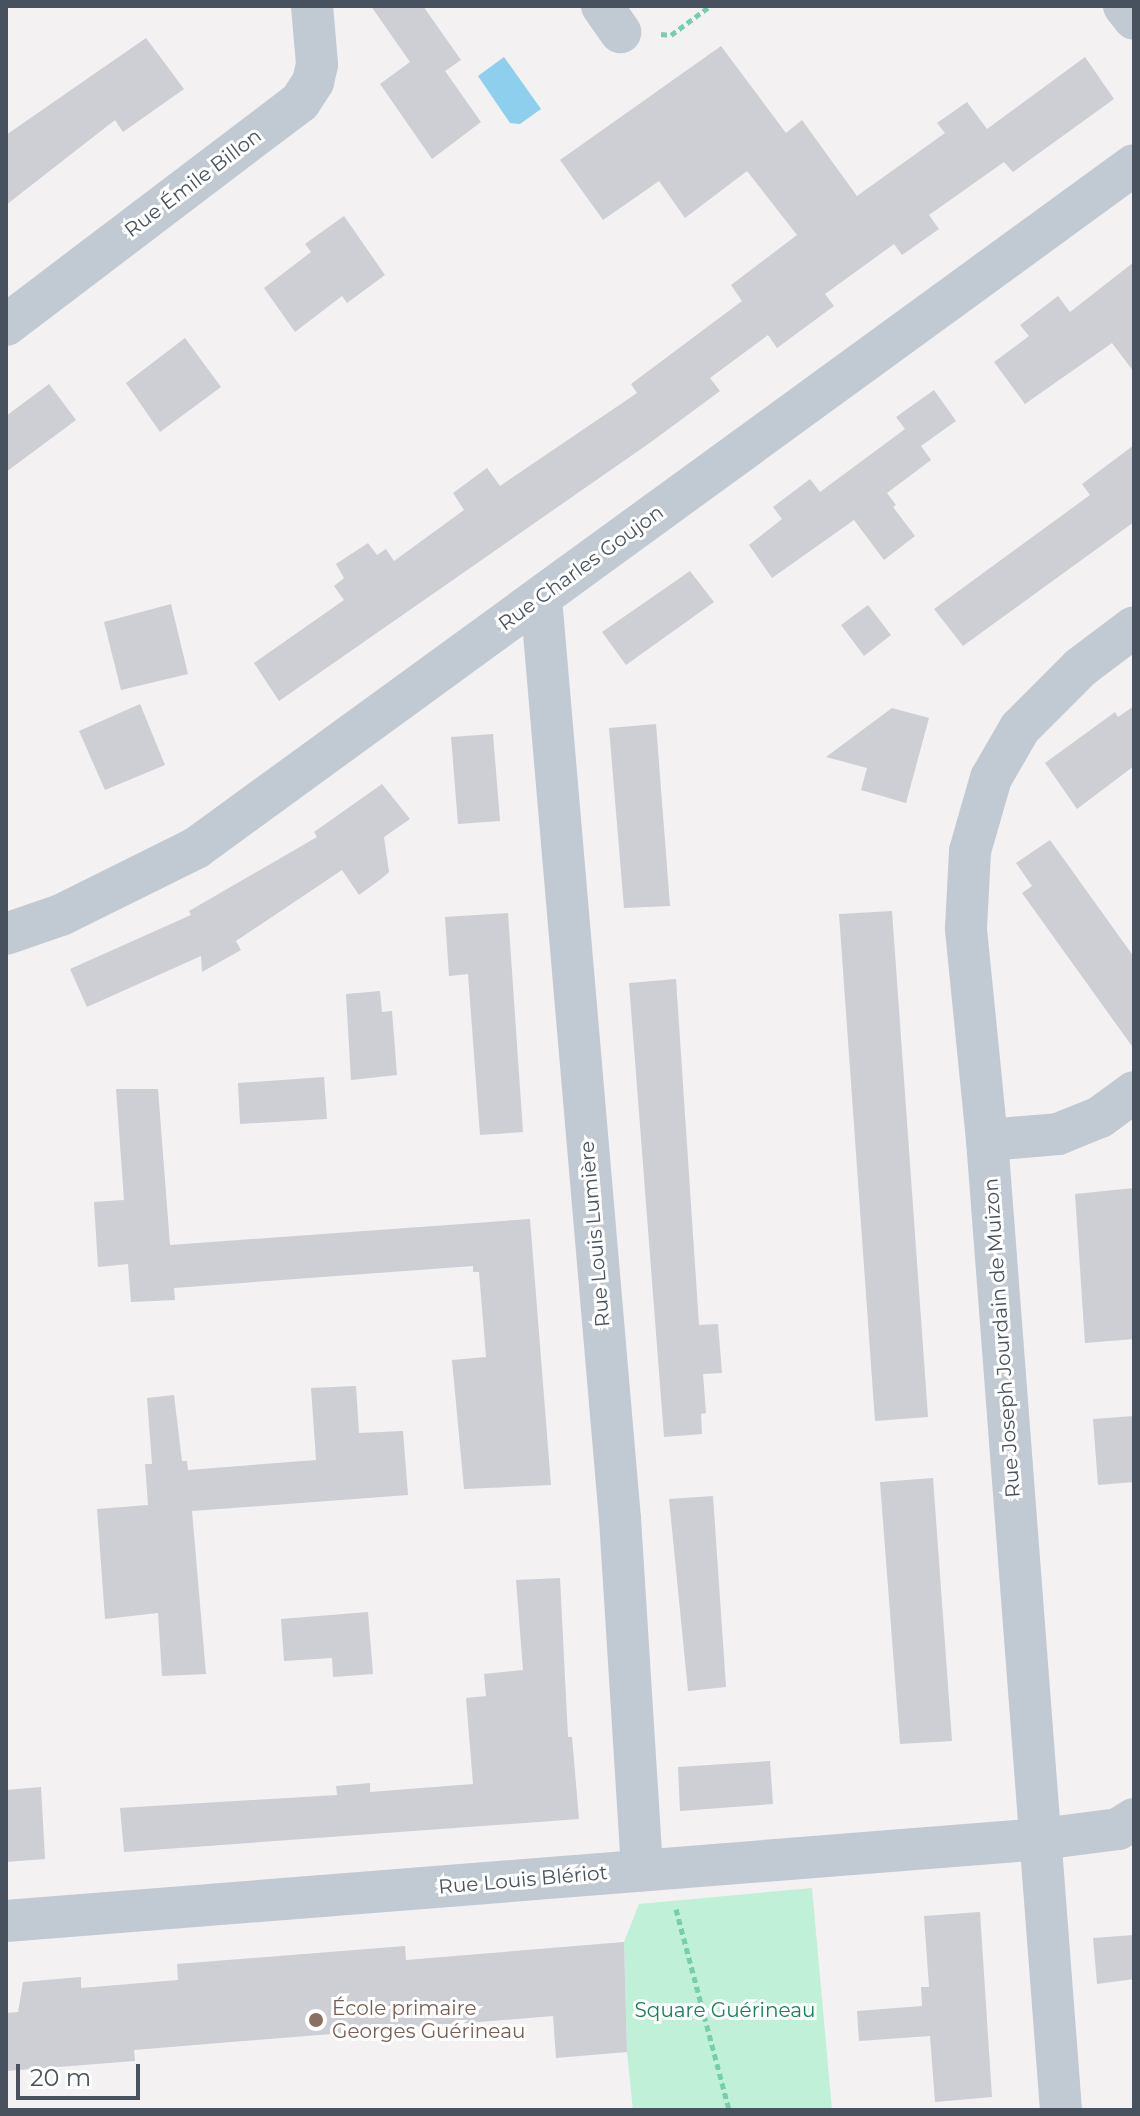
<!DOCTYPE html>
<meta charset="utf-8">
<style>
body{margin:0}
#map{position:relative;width:1140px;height:2116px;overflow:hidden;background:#f3f1f1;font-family:Montserrat,sans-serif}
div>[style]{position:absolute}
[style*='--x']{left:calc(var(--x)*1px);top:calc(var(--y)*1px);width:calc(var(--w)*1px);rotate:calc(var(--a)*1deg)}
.green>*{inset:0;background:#c0f0d7}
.water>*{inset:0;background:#8dcfed}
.building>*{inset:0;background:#cdcfd5}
.path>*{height:5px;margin-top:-2.5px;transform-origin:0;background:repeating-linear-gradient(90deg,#77cead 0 6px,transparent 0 10px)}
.street>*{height:42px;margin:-21px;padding:0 21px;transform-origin:21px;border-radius:21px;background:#c1c9d2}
.dots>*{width:22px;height:22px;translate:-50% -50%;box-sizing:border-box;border:4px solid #fff;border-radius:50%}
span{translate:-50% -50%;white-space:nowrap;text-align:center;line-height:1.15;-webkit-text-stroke:6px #fff;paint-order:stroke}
.street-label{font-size:20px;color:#48525e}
.education-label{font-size:20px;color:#785e54}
.left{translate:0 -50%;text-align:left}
.park-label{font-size:20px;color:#178258}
.frame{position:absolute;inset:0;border:8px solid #48525e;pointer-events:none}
.scale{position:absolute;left:16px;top:2064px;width:124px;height:36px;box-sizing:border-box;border:4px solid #48525e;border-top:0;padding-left:10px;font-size:24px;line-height:28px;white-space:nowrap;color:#48525e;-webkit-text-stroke:6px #fff;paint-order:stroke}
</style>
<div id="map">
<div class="green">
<div style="clip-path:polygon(812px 1888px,832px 2110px,633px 2110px,627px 2052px,624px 1942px,639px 1904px)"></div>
</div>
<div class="water">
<div style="clip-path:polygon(504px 57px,541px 109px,520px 124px,510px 123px,478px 76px)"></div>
</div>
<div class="building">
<div style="clip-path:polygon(371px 6px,423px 6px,461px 60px,445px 71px,481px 122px,432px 159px,380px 84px,410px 62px)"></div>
<div style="clip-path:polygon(146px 38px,184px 89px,123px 132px,115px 120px,6px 205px,6px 135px)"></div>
<div style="clip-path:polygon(721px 46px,786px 133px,802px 120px,857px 196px,945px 133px,937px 123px,967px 102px,987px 129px,1085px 57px,1114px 99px,1013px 172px,1004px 162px,929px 215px,939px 229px,902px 255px,894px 244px,825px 294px,834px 306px,777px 348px,768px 335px,710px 378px,720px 391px,651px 442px,279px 701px,254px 663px,344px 600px,334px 586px,344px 578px,336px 564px,368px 543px,377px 555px,386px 549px,394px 561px,464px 510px,453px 493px,487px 468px,500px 486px,637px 393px,631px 384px,742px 301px,731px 285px,797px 235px,747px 171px,685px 218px,659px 181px,603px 220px,560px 160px)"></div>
<div style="clip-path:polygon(344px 216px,385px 275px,347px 303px,342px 296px,295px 332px,264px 288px,311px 252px,305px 244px)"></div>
<div style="clip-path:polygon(1134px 262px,1134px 372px,1112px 343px,1025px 404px,994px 362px,1029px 336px,1020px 325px,1058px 296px,1070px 312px)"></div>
<div style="clip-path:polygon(185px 338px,221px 387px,160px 432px,126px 383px)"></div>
<div style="clip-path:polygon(49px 384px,76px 420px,6px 472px,6px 416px)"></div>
<div style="clip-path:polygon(934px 390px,956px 421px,921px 446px,931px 460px,887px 493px,896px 505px,893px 507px,915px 536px,884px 560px,854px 520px,772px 578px,749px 545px,782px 519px,773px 507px,810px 479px,820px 492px,905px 429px,896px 417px)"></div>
<div style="clip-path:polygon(1134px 445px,1134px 522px,963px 646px,934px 609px,1090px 495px,1082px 484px)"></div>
<div style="clip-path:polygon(690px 571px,714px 602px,626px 665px,602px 632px)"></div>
<div style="clip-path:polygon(171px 604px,188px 674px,121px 690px,104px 622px)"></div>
<div style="clip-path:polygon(868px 605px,891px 635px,864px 656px,841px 625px)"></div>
<div style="clip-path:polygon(140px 704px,165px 765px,105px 790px,79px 731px)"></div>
<div style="clip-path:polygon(1134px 706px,1134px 766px,1077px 809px,1045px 763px,1115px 712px,1118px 717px)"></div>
<div style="clip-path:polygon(892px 708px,929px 718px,906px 803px,861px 790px,867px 768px,826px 757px)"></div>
<div style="clip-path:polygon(656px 724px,670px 906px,624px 908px,609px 728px)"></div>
<div style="clip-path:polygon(493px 734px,500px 821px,458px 824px,451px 737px)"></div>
<div style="clip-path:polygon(382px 784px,410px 819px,384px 837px,389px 872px,381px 879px,359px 895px,342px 870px,236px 941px,241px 950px,202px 972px,201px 956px,87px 1007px,70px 969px,191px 915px,189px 911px,317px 837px,314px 832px)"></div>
<div style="clip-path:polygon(1050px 840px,1134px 957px,1134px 1049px,1022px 893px,1032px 886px,1016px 863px)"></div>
<div style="clip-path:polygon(892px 911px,928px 1417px,875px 1421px,839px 914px)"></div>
<div style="clip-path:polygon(508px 913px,523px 1132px,480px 1135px,468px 974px,449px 976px,445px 917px)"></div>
<div style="clip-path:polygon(676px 979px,699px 1325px,718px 1324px,722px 1373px,703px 1374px,706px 1413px,701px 1414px,702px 1434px,664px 1437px,629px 983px)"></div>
<div style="clip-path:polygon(380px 991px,382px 1012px,392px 1011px,397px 1075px,351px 1080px,346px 994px)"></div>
<div style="clip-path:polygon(324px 1077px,327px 1119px,240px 1124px,238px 1083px)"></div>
<div style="clip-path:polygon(116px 1089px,158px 1089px,170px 1245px,530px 1219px,551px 1485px,464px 1489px,452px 1360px,486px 1357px,479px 1272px,473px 1272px,473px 1266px,174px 1288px,175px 1300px,131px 1302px,128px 1264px,98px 1267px,94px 1202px,124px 1200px)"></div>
<div style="clip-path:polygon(1134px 1188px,1134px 1339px,1085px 1343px,1075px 1194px)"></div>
<div style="clip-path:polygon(356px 1386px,359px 1433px,403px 1431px,408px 1495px,192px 1511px,206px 1674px,162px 1676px,158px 1613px,105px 1619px,97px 1509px,148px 1505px,145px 1464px,152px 1464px,147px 1398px,174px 1395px,182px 1461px,187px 1461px,188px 1470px,316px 1460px,311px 1388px)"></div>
<div style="clip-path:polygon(1134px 1416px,1134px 1482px,1098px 1485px,1093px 1419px)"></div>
<div style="clip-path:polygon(933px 1478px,952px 1741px,900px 1744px,880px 1482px)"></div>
<div style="clip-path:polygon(713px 1496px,726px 1687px,688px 1691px,669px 1499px)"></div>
<div style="clip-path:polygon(560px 1578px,568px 1737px,572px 1737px,579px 1819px,124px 1852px,120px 1808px,337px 1795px,336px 1786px,370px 1783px,370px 1792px,473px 1784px,466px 1698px,486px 1696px,484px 1674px,523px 1670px,516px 1580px)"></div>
<div style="clip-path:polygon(368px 1612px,373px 1674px,333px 1677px,332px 1658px,284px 1661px,281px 1619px)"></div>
<div style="clip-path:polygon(770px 1761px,773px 1804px,680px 1811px,678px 1767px)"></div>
<div style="clip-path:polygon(41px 1787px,45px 1859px,6px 1862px,6px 1790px)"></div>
<div style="clip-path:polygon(980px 1912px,992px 2097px,935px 2102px,930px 2036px,859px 2041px,857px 2011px,922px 2006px,921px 1987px,929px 1987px,924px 1916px)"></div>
<div style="clip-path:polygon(1134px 1935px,1134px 1979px,1097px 1984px,1093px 1938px)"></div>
<div style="clip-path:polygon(624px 1942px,627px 2052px,556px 2058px,553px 2016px,134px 2050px,135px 2061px,6px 2071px,6px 2013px,18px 2012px,23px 1982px,81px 1977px,81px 1988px,178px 1980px,177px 1964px,405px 1946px,406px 1960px)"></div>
</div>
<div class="path">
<div style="--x:661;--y:34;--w:10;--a:6"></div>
<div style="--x:671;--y:35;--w:49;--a:-36.6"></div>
<div style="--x:676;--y:1909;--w:208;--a:75.2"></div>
</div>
<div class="street">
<div style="--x:602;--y:6;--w:32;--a:55"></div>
<div style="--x:1124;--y:6;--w:16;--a:52"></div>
<div style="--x:6;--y:325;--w:369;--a:-37.2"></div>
<div style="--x:300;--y:102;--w:24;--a:-57"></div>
<div style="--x:313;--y:82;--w:18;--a:-77"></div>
<div style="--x:317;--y:64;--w:58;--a:-94.9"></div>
<div style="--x:541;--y:598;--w:924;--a:85.1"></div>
<div style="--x:620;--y:1519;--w:352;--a:86.4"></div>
<div style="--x:6;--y:934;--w:58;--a:-19.1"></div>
<div style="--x:61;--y:915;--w:151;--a:-26.4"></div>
<div style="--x:196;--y:848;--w:1160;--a:-36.06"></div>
<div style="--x:987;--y:1140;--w:71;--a:-4.8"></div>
<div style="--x:1058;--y:1134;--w:45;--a:-22"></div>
<div style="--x:1100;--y:1117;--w:42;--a:-36.3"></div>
<div style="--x:6;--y:1921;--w:1038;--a:-4.53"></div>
<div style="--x:1041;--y:1839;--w:78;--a:-7.4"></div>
<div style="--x:1118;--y:1829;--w:19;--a:-32"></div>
<div style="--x:1061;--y:2110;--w:973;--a:-94.36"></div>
<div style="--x:987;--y:1140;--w:213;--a:-95.7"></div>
<div style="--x:966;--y:928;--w:77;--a:-87"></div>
<div style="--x:970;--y:851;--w:76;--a:-74"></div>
<div style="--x:991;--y:778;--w:58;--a:-59.9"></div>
<div style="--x:1020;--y:728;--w:86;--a:-45"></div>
<div style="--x:1081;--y:667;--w:66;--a:-37"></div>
</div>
<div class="dots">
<div style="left:316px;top:2020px;background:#8d6e63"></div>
</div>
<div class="street-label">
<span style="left:193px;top:183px;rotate:-37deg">Rue Émile Billon</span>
<span style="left:581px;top:568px;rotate:-36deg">Rue Charles Goujon</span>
<span style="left:595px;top:1234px;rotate:-95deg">Rue Louis Lumière</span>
<span style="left:1002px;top:1338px;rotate:-94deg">Rue Joseph Jourdain de Muizon</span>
<span style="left:523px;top:1880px;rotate:-5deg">Rue Louis Blériot</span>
</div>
<div class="education-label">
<span class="left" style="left:332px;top:2020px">École primaire<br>Georges Guérineau</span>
</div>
<div class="park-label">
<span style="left:725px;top:2010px">Square Guérineau</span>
</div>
<div class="frame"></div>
<div class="scale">20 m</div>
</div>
